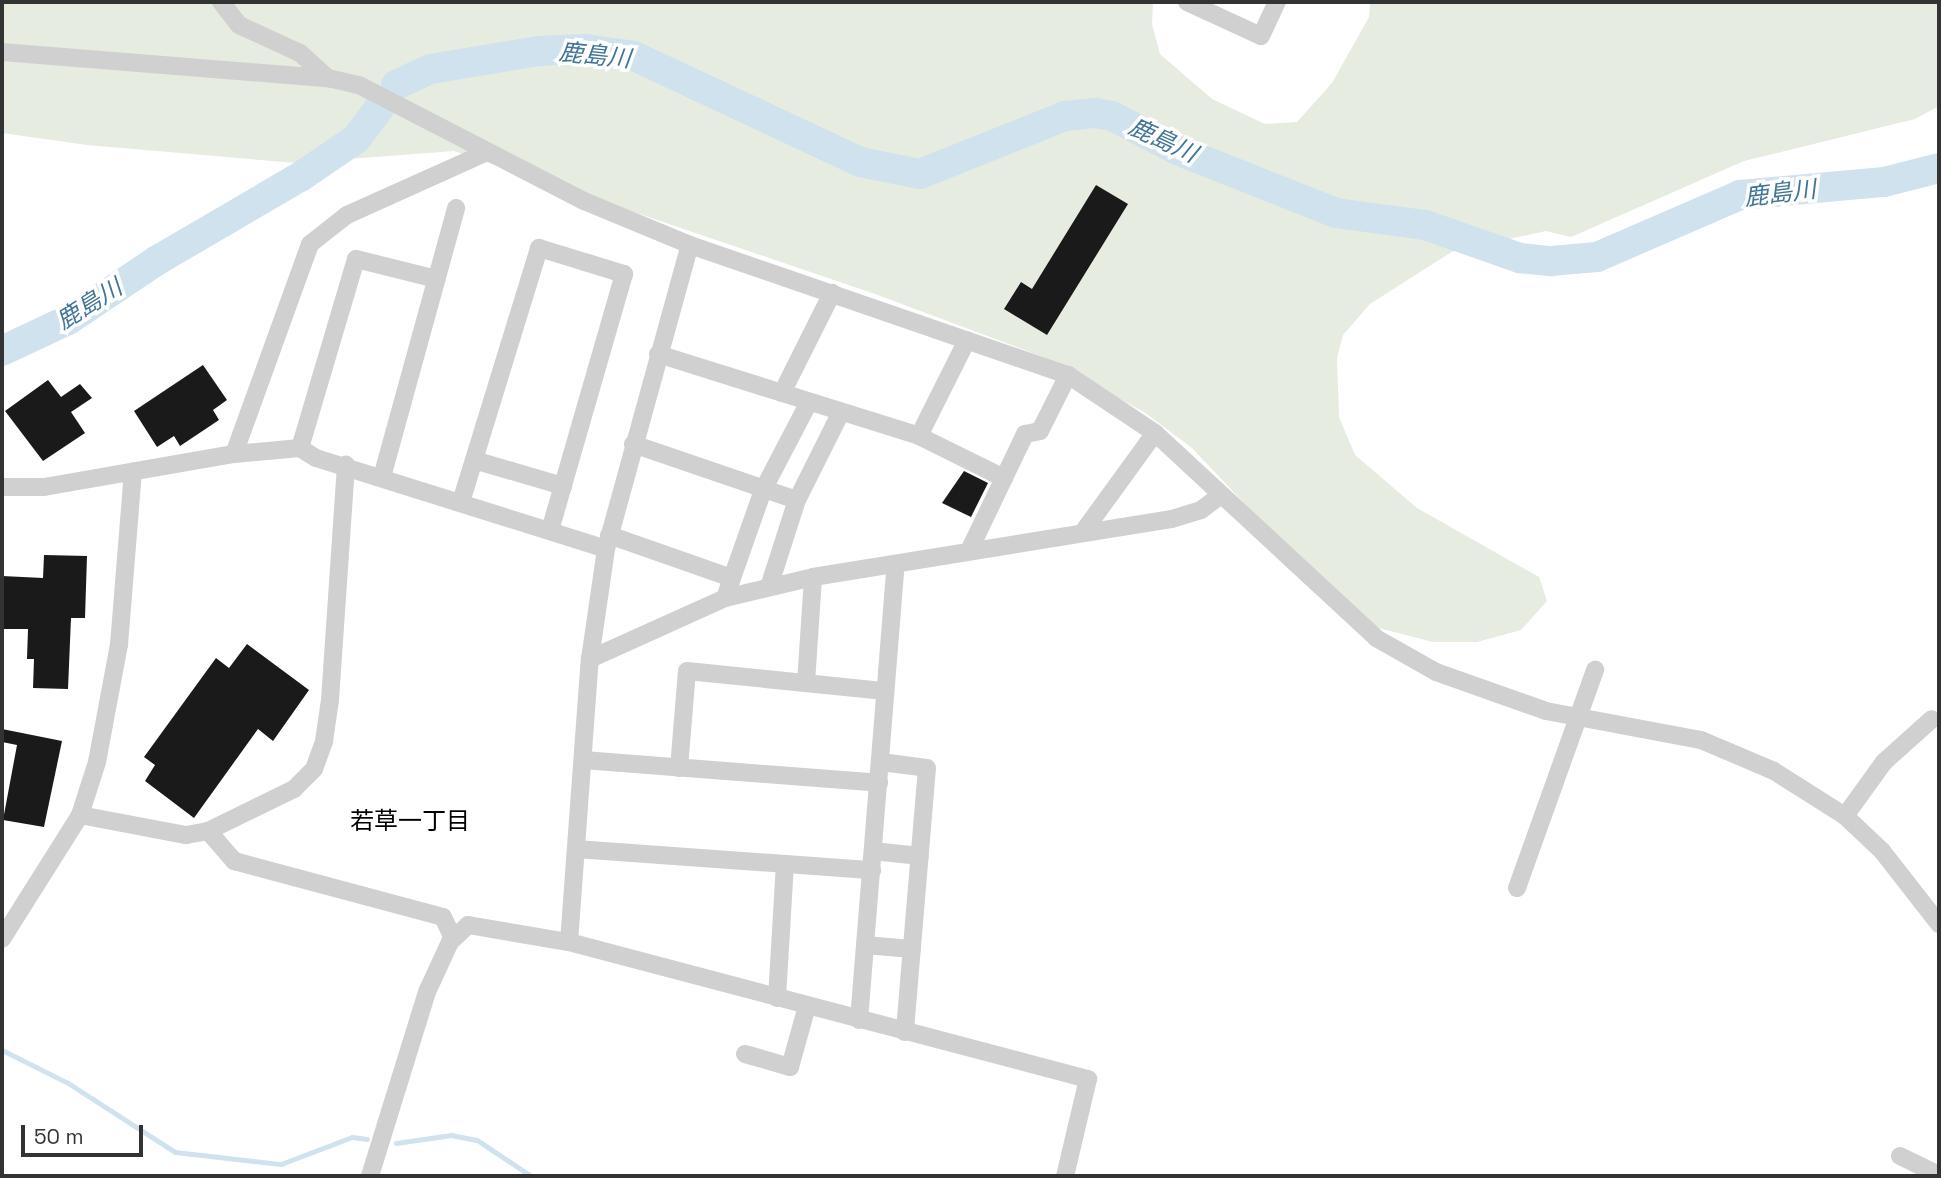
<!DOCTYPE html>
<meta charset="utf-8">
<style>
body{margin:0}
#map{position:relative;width:1941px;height:1178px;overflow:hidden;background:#fff;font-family:"Space Grotesk","Noto Sans JP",sans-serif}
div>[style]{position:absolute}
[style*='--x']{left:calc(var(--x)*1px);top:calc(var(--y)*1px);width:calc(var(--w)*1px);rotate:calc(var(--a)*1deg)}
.green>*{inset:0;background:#e6ecdf}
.stream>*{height:5px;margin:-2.5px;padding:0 2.5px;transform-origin:2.5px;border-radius:2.5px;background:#cfe2ee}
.river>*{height:30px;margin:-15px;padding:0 15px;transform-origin:15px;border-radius:15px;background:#cfe2ee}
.building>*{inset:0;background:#1a1a1a}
.minor>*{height:18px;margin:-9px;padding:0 9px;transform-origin:9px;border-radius:9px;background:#d0d0d0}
span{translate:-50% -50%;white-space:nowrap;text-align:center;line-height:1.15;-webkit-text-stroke:7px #fff;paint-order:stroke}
.water-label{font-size:24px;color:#3f7597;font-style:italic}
.neighbourhood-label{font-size:24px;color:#000}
.frame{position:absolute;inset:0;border:4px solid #333;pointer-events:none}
.scale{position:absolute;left:21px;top:1125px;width:122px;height:32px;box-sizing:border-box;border:4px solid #333;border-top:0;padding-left:9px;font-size:21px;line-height:24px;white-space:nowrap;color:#333;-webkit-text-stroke:5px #fff;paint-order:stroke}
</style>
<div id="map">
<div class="green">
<div style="clip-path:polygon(2px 2px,1153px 2px,1152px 24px,1160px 54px,1212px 99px,1265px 124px,1297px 122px,1332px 83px,1369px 17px,1370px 2px,1939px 2px,1939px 106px,1915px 119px,1744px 161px,1571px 237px,1546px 231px,1453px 251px,1370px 304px,1343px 335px,1337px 358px,1339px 417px,1355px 455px,1417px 508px,1539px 577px,1547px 601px,1521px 630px,1477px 642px,1433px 642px,1378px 628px,1345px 610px,1192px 448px,1144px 412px,1038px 355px,875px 294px,454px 151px,296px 163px,87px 145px,2px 133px)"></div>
</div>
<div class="stream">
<div style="--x:2;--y:1050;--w:74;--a:26.6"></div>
<div style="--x:68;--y:1083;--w:127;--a:32.8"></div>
<div style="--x:175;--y:1152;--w:107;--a:6.5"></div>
<div style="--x:281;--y:1164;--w:76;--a:-20.8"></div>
<div style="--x:352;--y:1137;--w:15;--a:8"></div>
<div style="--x:396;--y:1143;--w:56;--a:-8.3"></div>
<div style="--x:451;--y:1135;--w:26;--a:11"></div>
<div style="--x:477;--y:1140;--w:65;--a:33.7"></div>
</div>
<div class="river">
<div style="--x:396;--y:85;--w:38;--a:-25"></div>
<div style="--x:431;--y:69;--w:109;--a:-9.5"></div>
<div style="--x:538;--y:51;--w:47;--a:-2.4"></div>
<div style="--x:585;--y:49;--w:49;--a:8.1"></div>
<div style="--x:634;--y:56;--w:250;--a:25.1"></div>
<div style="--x:860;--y:162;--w:61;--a:11.3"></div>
<div style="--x:920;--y:174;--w:156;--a:-21.8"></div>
<div style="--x:1065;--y:116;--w:30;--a:-6"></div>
<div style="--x:1095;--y:113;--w:17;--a:10"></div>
<div style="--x:1112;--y:116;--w:73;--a:27.6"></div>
<div style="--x:1177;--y:150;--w:171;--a:21.6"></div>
<div style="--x:1336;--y:213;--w:90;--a:7.7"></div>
<div style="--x:1425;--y:225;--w:101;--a:19.2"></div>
<div style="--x:1520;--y:258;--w:31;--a:6"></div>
<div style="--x:1551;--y:261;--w:46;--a:-5"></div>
<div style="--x:1597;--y:257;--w:156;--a:-23.4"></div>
<div style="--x:1740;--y:195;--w:145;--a:-5.2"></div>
<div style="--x:1884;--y:182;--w:57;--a:-14.3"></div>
<div style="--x:2;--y:351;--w:73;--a:-25.2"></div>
<div style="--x:68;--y:320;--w:106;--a:-33.8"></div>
<div style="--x:156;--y:261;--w:167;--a:-30.3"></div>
<div style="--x:300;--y:177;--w:68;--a:-34.2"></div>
<div style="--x:356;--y:139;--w:38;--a:-53"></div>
</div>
<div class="building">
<div style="clip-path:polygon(1096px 185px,1128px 204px,1047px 335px,1004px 309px,1021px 282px,1032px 289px)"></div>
<div style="clip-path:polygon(203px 365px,227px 400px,213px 410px,219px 420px,180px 446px,174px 436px,157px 447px,134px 411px)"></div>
<div style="clip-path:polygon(48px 380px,61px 397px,80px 384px,92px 398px,71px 412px,85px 433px,43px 461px,5px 411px)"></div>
<div style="clip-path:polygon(964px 471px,988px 483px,971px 517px,942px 503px)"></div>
<div style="clip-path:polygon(44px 555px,87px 556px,85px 618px,71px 618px,68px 689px,33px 688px,34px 659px,27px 659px,28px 629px,2px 629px,2px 576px,43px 578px)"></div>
<div style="clip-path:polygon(247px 644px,309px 690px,273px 741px,258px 729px,194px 818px,145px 781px,155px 765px,144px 757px,216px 658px,229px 668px)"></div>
<div style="clip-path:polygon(2px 729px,62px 741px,44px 827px,3px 820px,17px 745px,2px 742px)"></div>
</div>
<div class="minor">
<div style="--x:221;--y:2;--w:29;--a:52"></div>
<div style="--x:239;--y:25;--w:67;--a:24.7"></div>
<div style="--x:300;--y:53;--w:38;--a:42"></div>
<div style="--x:1187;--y:2;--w:81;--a:24.7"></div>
<div style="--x:1261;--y:36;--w:38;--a:-65"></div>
<div style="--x:2;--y:52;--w:327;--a:4.6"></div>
<div style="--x:328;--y:78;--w:32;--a:13"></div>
<div style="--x:359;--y:85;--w:253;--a:27.3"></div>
<div style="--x:584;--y:201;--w:115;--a:22.5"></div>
<div style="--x:690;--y:245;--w:400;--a:19"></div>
<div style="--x:1068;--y:375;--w:105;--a:33.7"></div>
<div style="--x:1155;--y:433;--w:301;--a:42.8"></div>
<div style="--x:1376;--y:638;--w:69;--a:29.5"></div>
<div style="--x:1436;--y:672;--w:117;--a:19.5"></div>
<div style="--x:1546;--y:711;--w:158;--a:10.6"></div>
<div style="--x:1701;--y:740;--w:79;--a:23"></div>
<div style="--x:1774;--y:771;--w:84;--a:32.4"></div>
<div style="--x:1845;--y:816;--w:51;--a:43.4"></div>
<div style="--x:1882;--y:851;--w:93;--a:52"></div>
<div style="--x:658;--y:354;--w:274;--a:17.4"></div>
<div style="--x:919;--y:436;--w:95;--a:26.3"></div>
<div style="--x:782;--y:393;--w:112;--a:-63.4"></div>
<div style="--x:919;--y:436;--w:107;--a:-63.4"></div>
<div style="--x:633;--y:444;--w:173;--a:18.9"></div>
<div style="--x:300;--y:448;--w:197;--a:-73.5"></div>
<div style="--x:356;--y:259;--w:83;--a:13.9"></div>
<div style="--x:234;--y:454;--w:223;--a:-70.1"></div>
<div style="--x:310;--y:244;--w:47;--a:-38.1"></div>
<div style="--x:347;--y:215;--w:154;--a:-24.2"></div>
<div style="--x:474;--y:460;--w:93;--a:16.3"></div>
<div style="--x:382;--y:477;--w:279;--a:-74.6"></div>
<div style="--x:2;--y:487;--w:42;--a:0"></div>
<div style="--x:44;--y:487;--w:193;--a:-9.9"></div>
<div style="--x:234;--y:454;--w:66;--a:-5.2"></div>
<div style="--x:300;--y:448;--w:19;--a:32"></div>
<div style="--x:316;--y:458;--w:304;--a:17.4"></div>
<div style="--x:461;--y:502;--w:266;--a:-72.9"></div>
<div style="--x:539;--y:248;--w:89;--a:17"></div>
<div style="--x:624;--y:274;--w:267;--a:106.1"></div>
<div style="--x:1083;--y:532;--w:122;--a:-54"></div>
<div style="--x:609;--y:535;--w:130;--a:19.3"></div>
<div style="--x:969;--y:551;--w:130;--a:-64.4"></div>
<div style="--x:1025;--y:434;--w:15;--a:-11"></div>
<div style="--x:1040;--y:431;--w:63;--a:-63.4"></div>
<div style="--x:769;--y:587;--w:91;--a:-72.2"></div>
<div style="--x:797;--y:500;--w:98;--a:-63.4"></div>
<div style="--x:725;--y:598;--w:114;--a:-70.6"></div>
<div style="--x:763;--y:490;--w:99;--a:-62.4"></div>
<div style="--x:590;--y:659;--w:148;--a:-24.3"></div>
<div style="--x:725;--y:598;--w:90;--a:-13.4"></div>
<div style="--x:813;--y:577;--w:364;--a:-9.2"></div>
<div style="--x:1172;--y:519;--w:30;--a:-17"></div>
<div style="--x:1201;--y:510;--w:25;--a:-37"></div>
<div style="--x:806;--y:683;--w:106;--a:-86.2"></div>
<div style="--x:583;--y:760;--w:297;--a:4.4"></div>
<div style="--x:881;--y:762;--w:46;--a:7.4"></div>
<div style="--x:927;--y:768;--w:265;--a:94.8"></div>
<div style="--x:679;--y:768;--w:97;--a:-85.3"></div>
<div style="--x:687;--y:671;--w:199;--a:5.8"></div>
<div style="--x:80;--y:815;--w:108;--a:10.7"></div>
<div style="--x:186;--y:835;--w:22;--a:-10"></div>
<div style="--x:208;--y:831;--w:96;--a:-26"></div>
<div style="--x:294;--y:789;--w:28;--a:-45"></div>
<div style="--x:314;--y:769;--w:30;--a:-70"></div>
<div style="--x:324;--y:741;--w:41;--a:-81.7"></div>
<div style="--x:330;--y:700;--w:236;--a:-86.1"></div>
<div style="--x:1845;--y:816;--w:67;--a:-54.2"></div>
<div style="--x:1884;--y:762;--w:64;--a:-41.9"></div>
<div style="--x:208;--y:831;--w:40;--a:49"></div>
<div style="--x:234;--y:861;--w:216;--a:15"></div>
<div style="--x:443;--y:917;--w:23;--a:65"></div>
<div style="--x:576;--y:849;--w:297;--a:4.1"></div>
<div style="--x:873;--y:851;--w:47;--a:6.1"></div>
<div style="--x:1517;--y:888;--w:232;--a:-70.3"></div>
<div style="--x:2;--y:939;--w:146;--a:-57.8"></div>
<div style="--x:80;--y:815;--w:56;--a:-72.2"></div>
<div style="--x:97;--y:762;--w:119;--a:-79.4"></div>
<div style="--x:119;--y:645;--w:174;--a:-85.4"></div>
<div style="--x:569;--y:942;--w:284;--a:-85.8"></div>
<div style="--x:590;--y:659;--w:111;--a:-81.7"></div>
<div style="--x:606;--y:549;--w:315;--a:-74.6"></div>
<div style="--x:865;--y:945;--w:47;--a:4.9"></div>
<div style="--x:777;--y:998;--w:134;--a:-86.6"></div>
<div style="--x:859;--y:1020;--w:457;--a:-85.4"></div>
<div style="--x:745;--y:1054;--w:47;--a:16.1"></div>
<div style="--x:790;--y:1067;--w:63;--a:-74.4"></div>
<div style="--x:1900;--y:1156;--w:43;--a:26"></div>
<div style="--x:370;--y:1176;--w:193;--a:-72.8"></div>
<div style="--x:427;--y:992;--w:55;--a:-65.3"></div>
<div style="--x:450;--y:942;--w:25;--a:-43"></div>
<div style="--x:468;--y:925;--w:102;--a:9.6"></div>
<div style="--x:569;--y:942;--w:537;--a:14.79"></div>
<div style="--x:1088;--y:1079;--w:100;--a:103.3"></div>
</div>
<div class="water-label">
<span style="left:595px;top:55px;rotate:6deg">鹿島川</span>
<span style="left:1163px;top:140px;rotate:25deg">鹿島川</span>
<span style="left:1780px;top:193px;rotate:-7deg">鹿島川</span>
<span style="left:89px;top:304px;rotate:-32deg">鹿島川</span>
</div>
<div class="neighbourhood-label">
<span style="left:410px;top:821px">若草一丁目</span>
</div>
<div class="frame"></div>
<div class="scale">50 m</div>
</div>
